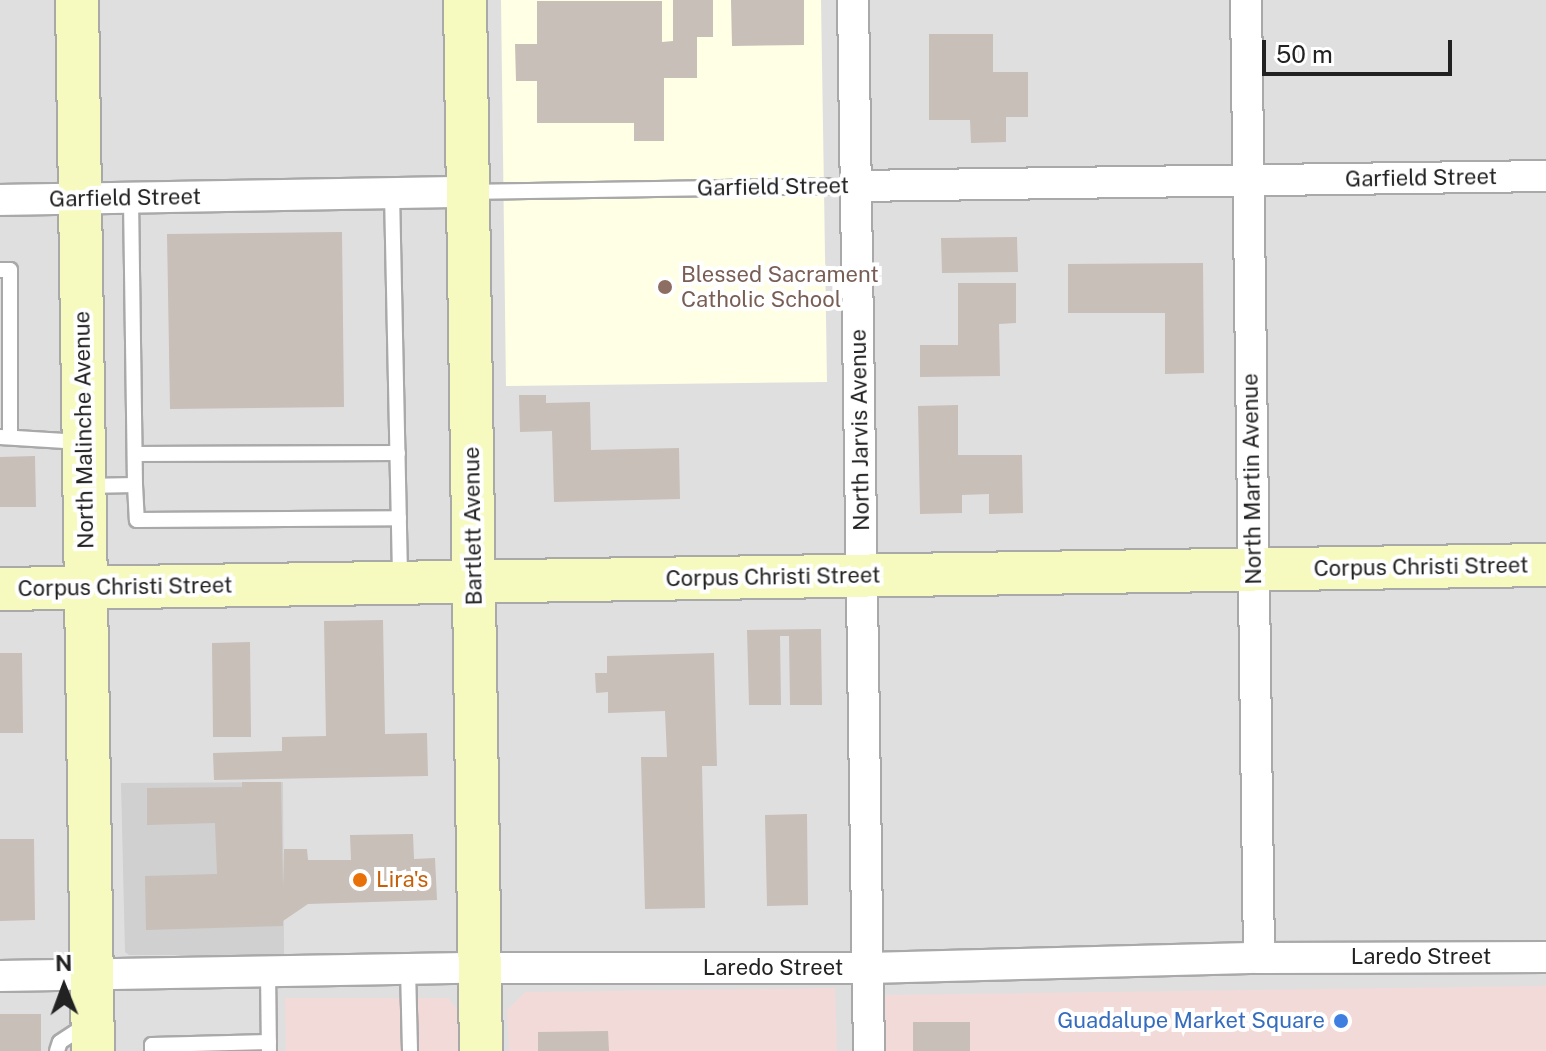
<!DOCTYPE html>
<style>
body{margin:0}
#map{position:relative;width:1546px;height:1051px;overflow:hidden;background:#f2efe9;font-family:"Public Sans",sans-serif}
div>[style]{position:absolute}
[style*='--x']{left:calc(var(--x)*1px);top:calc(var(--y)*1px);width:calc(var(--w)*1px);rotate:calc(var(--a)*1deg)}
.residential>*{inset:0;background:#e0dfdf}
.commercial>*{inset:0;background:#f2dad9}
.education>*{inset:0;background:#ffffe5}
.religious>*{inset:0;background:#d0d0d0}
.building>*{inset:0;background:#c7bfb8}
.roads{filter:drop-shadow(2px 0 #a9a9a9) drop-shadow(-2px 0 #a9a9a9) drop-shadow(0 2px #a9a9a9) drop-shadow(0 -2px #a9a9a9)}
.service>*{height:14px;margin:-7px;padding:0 7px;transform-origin:7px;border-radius:7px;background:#fff}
.minor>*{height:30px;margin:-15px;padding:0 15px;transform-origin:15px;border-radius:15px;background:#fff}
.secondary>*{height:42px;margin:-21px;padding:0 21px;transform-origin:21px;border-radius:21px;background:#f7fabf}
.dots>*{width:22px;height:22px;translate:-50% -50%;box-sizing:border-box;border:4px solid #fff;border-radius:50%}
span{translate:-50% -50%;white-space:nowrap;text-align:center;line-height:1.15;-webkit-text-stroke:8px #fff;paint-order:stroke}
.street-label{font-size:22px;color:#222}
.education-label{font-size:22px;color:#785e54}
.left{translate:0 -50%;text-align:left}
.food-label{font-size:22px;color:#c56008}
.shop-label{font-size:22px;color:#366cbe}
.right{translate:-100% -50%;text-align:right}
.north{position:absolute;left:24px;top:947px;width:80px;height:80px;-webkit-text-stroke:6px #fff;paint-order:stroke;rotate:359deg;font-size:22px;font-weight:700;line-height:32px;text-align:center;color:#222}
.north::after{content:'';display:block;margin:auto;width:28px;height:36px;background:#222;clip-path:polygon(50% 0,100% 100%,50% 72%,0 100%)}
.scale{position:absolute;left:1262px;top:40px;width:190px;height:36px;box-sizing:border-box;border:4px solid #222;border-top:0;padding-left:10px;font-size:24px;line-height:28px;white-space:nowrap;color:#222;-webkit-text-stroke:6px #fff;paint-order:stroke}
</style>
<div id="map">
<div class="residential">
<div style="clip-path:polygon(0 0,1546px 0,1546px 1051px,0 1051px)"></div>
</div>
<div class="commercial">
<div style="clip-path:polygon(1546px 986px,1546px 1051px,886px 1051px,885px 995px)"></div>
<div style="clip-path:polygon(835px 988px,837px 1051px,509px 1051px,507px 1010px,525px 992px)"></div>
<div style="clip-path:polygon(285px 998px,448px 998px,458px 1010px,458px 1051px,286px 1051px)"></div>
</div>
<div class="education">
<div style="clip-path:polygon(501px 0,821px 0,827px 382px,506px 386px)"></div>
</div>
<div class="religious">
<div style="clip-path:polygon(283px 782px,284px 955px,129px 955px,125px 952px,121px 783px)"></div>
</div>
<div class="building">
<div style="clip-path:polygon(673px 0,713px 0,713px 37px,697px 37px,697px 78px,664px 78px,664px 141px,634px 141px,634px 123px,537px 123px,537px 81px,516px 81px,515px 44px,537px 44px,537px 1px,662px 1px,662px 42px,673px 41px)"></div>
<div style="clip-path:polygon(731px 0,804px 0,804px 45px,732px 46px)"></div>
<div style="clip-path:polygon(929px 34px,993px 34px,993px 72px,1028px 72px,1028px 117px,1006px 117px,1006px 142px,971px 143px,970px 120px,929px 120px)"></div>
<div style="clip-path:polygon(342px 232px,344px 407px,170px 409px,167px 234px)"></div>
<div style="clip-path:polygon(1017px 237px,1018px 272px,942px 273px,941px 238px)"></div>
<div style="clip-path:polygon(1203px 263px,1204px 373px,1165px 374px,1165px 313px,1068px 313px,1068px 264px)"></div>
<div style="clip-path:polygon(958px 283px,1016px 283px,1016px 323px,999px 324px,1000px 376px,920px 377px,920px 345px,958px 345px)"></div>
<div style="clip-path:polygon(519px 395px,546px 395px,546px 403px,590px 402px,591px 450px,679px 448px,680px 499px,554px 502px,552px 431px,520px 432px)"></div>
<div style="clip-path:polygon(958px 405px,958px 455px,1022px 455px,1023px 513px,989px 514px,989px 494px,962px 495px,962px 513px,920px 514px,918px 406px)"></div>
<div style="clip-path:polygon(35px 456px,36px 507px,0 507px,0 457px)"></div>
<div style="clip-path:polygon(383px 620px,385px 734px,427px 733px,428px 776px,214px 780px,213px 753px,282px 751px,282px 737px,326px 736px,324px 621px)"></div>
<div style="clip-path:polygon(821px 629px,822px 705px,790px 705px,789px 636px,780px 636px,781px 705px,749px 705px,747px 630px)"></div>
<div style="clip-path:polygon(250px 642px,251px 737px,213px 737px,212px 643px)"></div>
<div style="clip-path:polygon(0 653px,22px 653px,23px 733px,0 733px)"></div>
<div style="clip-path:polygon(714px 653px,717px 766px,702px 766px,705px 908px,645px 909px,641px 757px,667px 757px,665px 711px,608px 713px,608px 692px,596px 693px,595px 673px,607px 673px,607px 656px)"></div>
<div style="clip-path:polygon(242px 782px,281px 782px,283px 888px,284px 849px,307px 849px,308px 860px,351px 860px,350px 835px,413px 834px,414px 859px,435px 858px,437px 900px,308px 904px,283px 921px,283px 926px,146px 930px,145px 876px,217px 874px,215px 823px,147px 825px,147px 788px,242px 787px)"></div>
<div style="clip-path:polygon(807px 814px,808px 905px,767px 906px,765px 815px)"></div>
<div style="clip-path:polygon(0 839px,34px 839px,35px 920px,0 921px)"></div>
<div style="clip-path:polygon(0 1014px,41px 1014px,41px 1051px,0 1051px)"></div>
<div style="clip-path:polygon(913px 1022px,970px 1022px,970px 1051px,913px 1051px)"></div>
<div style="clip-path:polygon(608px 1031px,609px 1051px,538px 1051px,538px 1032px)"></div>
</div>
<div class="roads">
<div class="service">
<div style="--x:472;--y:192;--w:384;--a:-0.9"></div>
<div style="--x:392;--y:193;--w:385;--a:88.8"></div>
<div style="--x:0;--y:270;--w:10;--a:0"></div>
<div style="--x:10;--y:270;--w:167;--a:90"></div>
<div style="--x:0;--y:437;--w:81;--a:3.5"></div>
<div style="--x:135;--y:454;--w:263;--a:-0.2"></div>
<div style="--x:135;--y:485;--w:35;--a:87"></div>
<div style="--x:137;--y:520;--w:262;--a:-0.4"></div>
<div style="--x:86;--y:486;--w:49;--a:-1.2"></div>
<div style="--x:135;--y:485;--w:288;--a:-90.8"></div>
<div style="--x:408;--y:969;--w:82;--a:88.6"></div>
<div style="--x:268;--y:971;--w:80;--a:89.3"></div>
<div style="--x:57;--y:1051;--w:9;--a:-72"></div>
<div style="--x:60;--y:1042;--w:31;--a:-33"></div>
<div style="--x:152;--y:1051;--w:6;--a:-90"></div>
<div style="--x:152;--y:1045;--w:117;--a:-1.5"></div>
</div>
<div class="minor">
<div style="--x:853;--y:0;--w:1051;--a:89.13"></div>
<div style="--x:1246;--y:0;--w:958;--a:89.22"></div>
<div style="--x:856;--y:186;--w:690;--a:-0.83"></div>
<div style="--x:0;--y:200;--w:468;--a:-1"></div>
<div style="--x:0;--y:976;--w:480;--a:-1"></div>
<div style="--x:480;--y:968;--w:388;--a:0"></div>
<div style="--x:868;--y:968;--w:391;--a:-1.5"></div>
<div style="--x:1259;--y:958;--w:287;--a:-0.2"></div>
</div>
<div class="secondary">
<div style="--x:77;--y:0;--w:1051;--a:89.13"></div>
<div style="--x:465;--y:0;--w:1051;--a:89.13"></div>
<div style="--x:0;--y:589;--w:1546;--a:-0.89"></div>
</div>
</div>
<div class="dots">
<div style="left:665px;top:287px;background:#8d6e63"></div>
<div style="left:360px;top:880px;background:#e8710a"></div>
<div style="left:1341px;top:1021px;background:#3f7fe0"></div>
</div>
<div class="street-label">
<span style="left:1421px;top:178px;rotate:-1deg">Garfield Street</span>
<span style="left:773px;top:187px;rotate:-1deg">Garfield Street</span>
<span style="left:125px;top:198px;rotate:-1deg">Garfield Street</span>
<span style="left:84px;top:430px;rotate:-91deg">North Malinche Avenue</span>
<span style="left:860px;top:430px;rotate:-91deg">North Jarvis Avenue</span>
<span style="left:1252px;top:479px;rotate:-91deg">North Martin Avenue</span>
<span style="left:473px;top:526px;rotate:-91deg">Bartlett Avenue</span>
<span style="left:1421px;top:567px;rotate:-1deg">Corpus Christi Street</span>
<span style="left:773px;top:577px;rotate:-1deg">Corpus Christi Street</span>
<span style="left:125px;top:587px;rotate:-1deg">Corpus Christi Street</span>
<span style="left:1421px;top:957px">Laredo Street</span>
<span style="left:773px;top:968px">Laredo Street</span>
</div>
<div class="education-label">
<span class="left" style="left:681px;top:287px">Blessed Sacrament<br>Catholic School</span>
</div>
<div class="food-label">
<span class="left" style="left:376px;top:880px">Lira's</span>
</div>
<div class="shop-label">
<span class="right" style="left:1325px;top:1021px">Guadalupe Market Square</span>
</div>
<div class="north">N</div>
<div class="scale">50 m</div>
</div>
